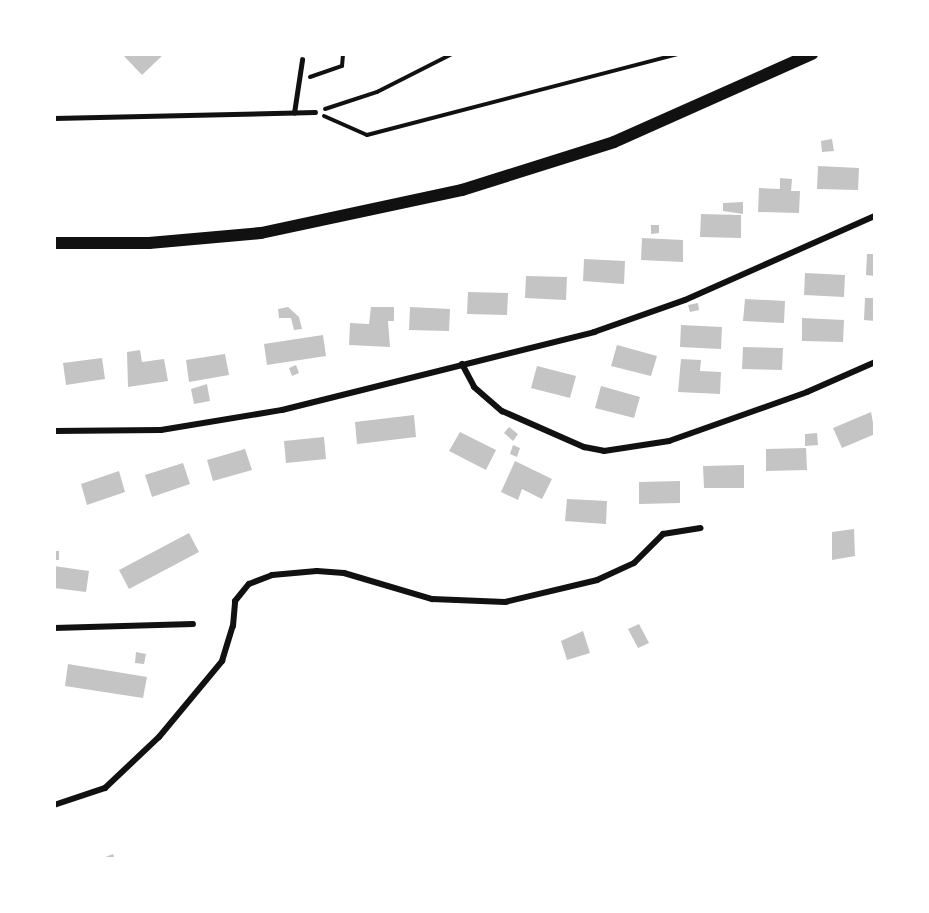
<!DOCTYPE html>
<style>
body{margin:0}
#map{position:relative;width:929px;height:913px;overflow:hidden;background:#fff;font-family:"Exo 2",sans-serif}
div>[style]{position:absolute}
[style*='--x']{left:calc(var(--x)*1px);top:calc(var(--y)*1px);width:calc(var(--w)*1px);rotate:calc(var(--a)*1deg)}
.building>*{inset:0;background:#c4c4c4}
.path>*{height:4px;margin:-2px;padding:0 2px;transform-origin:2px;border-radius:2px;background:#111}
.service>*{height:4.5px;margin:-2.25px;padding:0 2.25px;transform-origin:2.25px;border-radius:2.25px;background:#111}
.minor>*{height:6px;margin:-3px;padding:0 3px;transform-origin:3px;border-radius:3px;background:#111}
.secondary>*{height:12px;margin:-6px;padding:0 6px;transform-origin:6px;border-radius:6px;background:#111}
span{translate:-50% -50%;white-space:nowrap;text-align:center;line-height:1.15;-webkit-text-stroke:6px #fff;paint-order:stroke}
.frame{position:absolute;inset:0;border:56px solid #fff;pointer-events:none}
</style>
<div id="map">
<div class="building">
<div style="clip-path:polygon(122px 54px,164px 54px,142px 75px)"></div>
<div style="clip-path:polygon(832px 139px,834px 151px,822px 152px,821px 141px)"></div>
<div style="clip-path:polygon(818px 166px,859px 168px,858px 190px,817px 189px)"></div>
<div style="clip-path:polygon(780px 178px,792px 179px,791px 191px,800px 191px,799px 213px,758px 212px,759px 188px,780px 189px)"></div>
<div style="clip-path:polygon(743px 202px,743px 214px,723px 211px,723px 203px)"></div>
<div style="clip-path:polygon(701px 214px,741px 215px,741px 238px,700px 237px)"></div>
<div style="clip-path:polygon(651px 225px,659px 225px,659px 233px,651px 234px)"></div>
<div style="clip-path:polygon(642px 238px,683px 240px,683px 262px,641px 260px)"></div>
<div style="clip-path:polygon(867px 254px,875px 254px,875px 276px,866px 275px)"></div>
<div style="clip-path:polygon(584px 259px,625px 261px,624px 284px,583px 281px)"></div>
<div style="clip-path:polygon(805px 273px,845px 275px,844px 297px,804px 295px)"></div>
<div style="clip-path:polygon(526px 276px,567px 277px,566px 300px,525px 298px)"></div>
<div style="clip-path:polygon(468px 292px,508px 293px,507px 315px,467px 314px)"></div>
<div style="clip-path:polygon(865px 298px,875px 298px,875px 321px,864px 320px)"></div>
<div style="clip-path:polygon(745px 299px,785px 301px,784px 323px,743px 321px)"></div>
<div style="clip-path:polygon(698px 303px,699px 310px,690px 312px,688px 305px)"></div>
<div style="clip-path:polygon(288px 307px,299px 317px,302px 329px,294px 330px,291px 318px,279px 318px,278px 309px)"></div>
<div style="clip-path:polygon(371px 307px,394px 307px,394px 321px,388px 321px,390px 347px,349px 345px,350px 323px,369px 324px)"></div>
<div style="clip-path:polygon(410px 307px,450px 309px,449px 331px,409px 330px)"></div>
<div style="clip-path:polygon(802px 318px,844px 320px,843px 342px,802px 341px)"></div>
<div style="clip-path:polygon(681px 325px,722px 327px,721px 349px,680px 347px)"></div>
<div style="clip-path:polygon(323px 335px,326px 356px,267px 365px,264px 344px)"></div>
<div style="clip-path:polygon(617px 345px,657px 356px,651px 376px,611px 366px)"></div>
<div style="clip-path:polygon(743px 347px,783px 348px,782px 370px,742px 369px)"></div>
<div style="clip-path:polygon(140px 350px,142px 362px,164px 359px,168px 381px,128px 387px,127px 352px)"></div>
<div style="clip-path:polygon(225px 354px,229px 375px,189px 382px,186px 360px)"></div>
<div style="clip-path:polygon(102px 358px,105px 379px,66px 385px,63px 363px)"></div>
<div style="clip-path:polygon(681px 359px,701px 360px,700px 371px,721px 372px,720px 394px,678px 392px)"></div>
<div style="clip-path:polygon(296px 365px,299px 373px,292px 376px,289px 368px)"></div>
<div style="clip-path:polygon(537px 366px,576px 376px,570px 398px,531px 388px)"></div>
<div style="clip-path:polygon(207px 384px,210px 401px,194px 404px,191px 389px)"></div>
<div style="clip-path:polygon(601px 386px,640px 397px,634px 418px,595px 408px)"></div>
<div style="clip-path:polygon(871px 412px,875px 434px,842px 448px,833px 428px)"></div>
<div style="clip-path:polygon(414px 415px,416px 437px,357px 444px,355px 422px)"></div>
<div style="clip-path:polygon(509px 427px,518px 434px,513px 441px,504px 433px)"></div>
<div style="clip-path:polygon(460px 432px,496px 450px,486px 470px,449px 451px)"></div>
<div style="clip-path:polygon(817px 433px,818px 445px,805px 446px,805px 434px)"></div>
<div style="clip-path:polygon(324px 437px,326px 459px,286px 463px,284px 441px)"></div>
<div style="clip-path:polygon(513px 445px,520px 448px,517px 457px,510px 454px)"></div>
<div style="clip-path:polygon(806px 448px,807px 470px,766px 471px,766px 449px)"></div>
<div style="clip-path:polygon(245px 449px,252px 470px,213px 481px,207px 460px)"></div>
<div style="clip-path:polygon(515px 461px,552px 479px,542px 499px,522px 489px,518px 500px,501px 492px)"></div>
<div style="clip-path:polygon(183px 463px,190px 484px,152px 497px,145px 475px)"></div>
<div style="clip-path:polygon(744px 465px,744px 488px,704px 488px,703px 466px)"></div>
<div style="clip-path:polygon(119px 471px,125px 492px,87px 505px,81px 484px)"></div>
<div style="clip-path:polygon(680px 481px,680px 503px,639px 504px,639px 482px)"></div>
<div style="clip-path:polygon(567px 499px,607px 501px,606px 524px,565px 521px)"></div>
<div style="clip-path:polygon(854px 529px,855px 556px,832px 560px,832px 532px)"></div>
<div style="clip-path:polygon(189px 533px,199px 552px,129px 589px,119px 570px)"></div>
<div style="clip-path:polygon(54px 551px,59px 551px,59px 560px,54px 560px)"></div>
<div style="clip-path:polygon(54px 566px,89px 571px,86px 592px,54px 588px)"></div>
<div style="clip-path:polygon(639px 624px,649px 643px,638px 648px,628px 629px)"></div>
<div style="clip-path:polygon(583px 631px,590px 653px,567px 660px,561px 641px)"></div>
<div style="clip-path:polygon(136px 652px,146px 654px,144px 664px,135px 663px)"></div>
<div style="clip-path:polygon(68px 664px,147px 677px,143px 698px,65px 686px)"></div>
<div style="clip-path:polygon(113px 854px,115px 859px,100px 859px)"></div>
</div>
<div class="path">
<div style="--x:310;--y:77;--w:34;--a:-19"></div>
<div style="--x:342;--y:66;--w:12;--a:-85"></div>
<div style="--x:325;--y:109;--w:55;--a:-18.1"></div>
<div style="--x:377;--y:92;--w:84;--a:-26.9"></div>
<div style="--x:324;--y:116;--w:47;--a:23.8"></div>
<div style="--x:367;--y:135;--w:321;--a:-14.6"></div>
</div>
<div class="service">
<div style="--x:294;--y:113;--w:54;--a:-81.4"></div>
<div style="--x:54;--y:118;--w:261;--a:-1.3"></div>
</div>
<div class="minor">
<div style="--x:462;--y:364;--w:26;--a:62"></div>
<div style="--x:474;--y:387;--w:37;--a:41"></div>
<div style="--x:502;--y:411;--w:90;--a:23.7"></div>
<div style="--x:584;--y:447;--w:20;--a:11"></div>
<div style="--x:604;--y:451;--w:66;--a:-8.7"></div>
<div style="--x:669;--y:441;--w:146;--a:-19.5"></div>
<div style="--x:807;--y:392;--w:74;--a:-23.8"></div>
<div style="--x:54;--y:431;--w:107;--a:-0.5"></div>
<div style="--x:161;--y:430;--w:123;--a:-9.4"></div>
<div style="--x:282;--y:410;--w:322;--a:-14"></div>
<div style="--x:594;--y:332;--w:96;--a:-19.4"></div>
<div style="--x:685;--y:300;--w:208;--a:-23.9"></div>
<div style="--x:54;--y:628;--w:139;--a:-1.6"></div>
<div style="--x:54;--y:805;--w:54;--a:-18.4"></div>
<div style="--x:105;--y:788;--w:74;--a:-43.4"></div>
<div style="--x:159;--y:737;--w:99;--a:-50.3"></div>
<div style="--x:222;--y:661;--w:37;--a:-73"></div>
<div style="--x:233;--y:626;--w:25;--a:-85"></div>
<div style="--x:235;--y:601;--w:22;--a:-51"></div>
<div style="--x:249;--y:584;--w:25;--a:-21"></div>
<div style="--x:272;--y:575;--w:45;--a:-5.1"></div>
<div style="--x:317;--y:571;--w:27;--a:4"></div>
<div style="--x:344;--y:573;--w:92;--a:16.5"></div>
<div style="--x:432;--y:599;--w:73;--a:2.4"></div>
<div style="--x:505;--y:602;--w:95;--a:-13.4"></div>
<div style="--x:597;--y:580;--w:41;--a:-24.7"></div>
<div style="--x:634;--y:563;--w:41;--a:-45"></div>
<div style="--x:663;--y:534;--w:38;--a:-9"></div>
</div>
<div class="secondary">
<div style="--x:54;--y:243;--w:95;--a:0"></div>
<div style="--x:149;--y:243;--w:112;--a:-5.1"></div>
<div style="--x:261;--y:233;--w:206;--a:-12.1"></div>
<div style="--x:462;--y:190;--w:159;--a:-17.5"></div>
<div style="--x:614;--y:142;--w:217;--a:-24"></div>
</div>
<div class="frame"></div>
</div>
